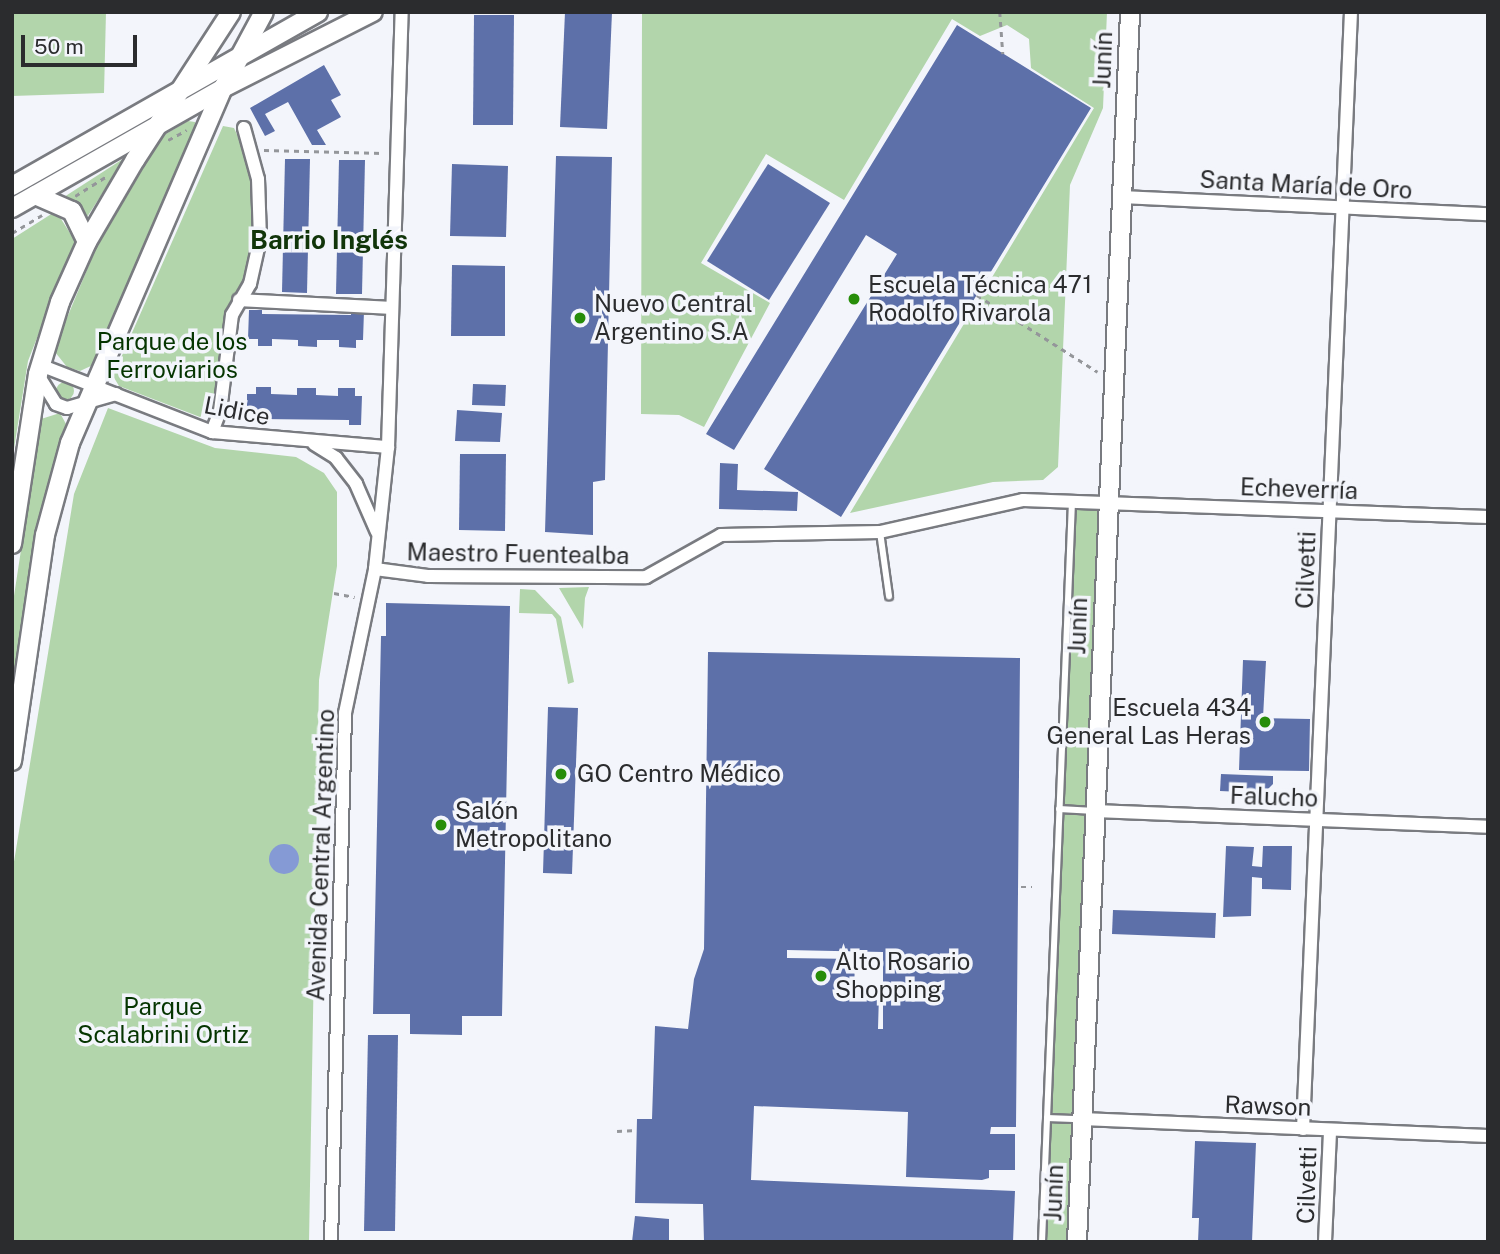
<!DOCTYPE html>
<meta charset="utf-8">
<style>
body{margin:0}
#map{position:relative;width:1500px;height:1254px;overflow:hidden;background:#f3f5fb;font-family:"Public Sans",sans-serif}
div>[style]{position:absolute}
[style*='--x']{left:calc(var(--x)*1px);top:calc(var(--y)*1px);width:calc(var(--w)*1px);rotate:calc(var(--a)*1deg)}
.green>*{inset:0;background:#b2d5ab}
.round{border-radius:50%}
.water>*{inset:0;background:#859ad5}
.building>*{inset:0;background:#5d70a9}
.path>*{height:2.5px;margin-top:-1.25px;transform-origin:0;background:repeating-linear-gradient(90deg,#94969a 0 5px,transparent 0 10px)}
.roads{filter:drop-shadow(2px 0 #797b80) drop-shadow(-2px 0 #797b80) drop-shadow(0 2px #797b80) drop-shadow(0 -2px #797b80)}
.service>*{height:6px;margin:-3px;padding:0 3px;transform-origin:3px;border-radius:3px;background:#fff}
.minor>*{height:12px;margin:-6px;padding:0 6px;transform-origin:6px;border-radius:6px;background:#fff}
.secondary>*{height:18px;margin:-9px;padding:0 9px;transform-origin:9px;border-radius:9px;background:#fff}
.dots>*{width:19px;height:19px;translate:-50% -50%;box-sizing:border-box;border:4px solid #f3f5fb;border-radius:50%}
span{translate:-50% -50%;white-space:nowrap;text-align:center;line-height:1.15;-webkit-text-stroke:7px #f3f5fb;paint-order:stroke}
.street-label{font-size:24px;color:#2b2c2e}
.poi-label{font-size:24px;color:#2b2c2e}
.left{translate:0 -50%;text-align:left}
.right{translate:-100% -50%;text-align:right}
.park-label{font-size:24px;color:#053500}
.neighbourhood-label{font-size:26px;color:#11350a;font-weight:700}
.frame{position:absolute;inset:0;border:14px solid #2b2c2e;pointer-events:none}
.scale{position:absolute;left:21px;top:35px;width:116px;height:32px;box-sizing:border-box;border:4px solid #2b2c2e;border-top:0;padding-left:9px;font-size:21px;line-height:24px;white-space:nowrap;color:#2b2c2e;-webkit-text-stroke:5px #f3f5fb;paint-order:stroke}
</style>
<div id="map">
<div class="green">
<div style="clip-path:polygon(12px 12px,106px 12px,104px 93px,12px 96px)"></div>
<div style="clip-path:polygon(642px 12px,1107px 12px,1103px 108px,1070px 185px,1058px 467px,1043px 480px,993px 482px,850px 513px,1094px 108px,1031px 68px,1029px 39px,1007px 25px,980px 36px,952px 19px,844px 200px,766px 154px,701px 263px,770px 303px,704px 427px,679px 415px,641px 414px)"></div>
<div style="clip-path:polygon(188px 121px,195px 122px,196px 133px,93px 365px,80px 371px,67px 367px,55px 352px,59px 337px,104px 229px,164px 135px)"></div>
<div style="clip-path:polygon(223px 126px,234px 128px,245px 152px,253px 178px,253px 227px,246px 280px,223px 328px,214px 406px,200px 417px,119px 386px,113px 376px)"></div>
<div style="clip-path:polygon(126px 157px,87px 217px,64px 197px)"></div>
<div style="clip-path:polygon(56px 211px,75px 241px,28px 361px,12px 461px,12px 239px)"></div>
<div class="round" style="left:56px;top:382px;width:18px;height:18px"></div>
<div style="clip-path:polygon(108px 408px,215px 448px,296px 457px,324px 473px,337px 492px,337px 566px,319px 680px,309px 1242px,12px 1242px,12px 874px,74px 494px)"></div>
<div style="clip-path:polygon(60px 413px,66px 424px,40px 515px,12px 694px,12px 609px,41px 419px)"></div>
<div style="clip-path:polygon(1072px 500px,1108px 502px,1077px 1242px,1042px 1242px)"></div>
<div style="clip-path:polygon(589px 587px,585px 598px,583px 629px,559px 588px)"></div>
<div style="clip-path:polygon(520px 589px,535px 590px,561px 617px,574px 682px,568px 684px,556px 619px,552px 614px,519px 613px)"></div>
</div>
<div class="water">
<div class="round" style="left:269px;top:844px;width:30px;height:30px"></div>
</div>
<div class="building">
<div style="clip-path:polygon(565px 12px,612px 12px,607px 129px,560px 127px)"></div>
<div style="clip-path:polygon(474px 15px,514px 15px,513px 125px,473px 125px)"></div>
<div style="clip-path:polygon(957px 25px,1091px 108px,841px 517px,764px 469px,897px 254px,866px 235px,734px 450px,706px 434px)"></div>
<div style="clip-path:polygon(324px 65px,341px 95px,331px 100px,341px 117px,317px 130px,326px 145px,312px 145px,288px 102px,265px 114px,275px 131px,265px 136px,250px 108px)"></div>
<div style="clip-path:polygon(556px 156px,612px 157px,605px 480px,593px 482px,593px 535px,545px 532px)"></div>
<div style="clip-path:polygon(285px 159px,310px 159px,307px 293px,282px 292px)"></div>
<div style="clip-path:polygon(339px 160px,365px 160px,362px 294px,336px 294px)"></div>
<div style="clip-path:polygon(452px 164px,508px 166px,506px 237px,450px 236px)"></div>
<div style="clip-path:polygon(768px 164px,830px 203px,769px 300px,707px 261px)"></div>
<div style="clip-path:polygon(452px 265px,505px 266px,505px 336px,451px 336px)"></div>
<div style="clip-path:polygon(249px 310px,262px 310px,262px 314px,351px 315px,351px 311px,364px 311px,363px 340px,356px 340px,356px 348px,339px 347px,339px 340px,317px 340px,317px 347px,298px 346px,298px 340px,272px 339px,272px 346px,258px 346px,258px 339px,248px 339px)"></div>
<div style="clip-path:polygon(473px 384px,506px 385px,505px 406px,472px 405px)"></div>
<div style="clip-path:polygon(256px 387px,271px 387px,271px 394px,297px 395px,297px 388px,316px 388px,316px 395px,338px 396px,338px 388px,355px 388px,355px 396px,362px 396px,361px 425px,349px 425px,349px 420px,260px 419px,260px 423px,247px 423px,247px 394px,256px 394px)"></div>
<div style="clip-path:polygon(457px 410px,502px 413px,500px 442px,455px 441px)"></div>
<div style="clip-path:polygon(460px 454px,506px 454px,505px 531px,459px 530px)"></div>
<div style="clip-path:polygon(720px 463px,738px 464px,737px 490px,798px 492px,797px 511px,719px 509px)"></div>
<div style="clip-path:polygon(386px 603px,510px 606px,502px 1016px,462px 1016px,462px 1035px,410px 1034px,410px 1014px,373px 1014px,381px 636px,386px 636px)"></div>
<div style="clip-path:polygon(evenodd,708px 652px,1020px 658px,1016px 1127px,991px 1127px,990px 1134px,1015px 1134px,1015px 1170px,989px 1170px,989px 1178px,982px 1180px,906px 1177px,908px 1112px,754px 1106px,751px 1180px,1015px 1191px,1013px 1242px,704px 1242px,703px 1204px,635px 1203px,637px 1119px,652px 1119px,655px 1026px,688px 1029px,694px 979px,704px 949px,708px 652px,787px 950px,883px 952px,883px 1029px,878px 1029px,879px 994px,854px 994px,855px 959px,787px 958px,787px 950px)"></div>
<div style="clip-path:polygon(1243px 660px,1266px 661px,1263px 718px,1310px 719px,1309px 771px,1239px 770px)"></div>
<div style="clip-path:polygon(548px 707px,578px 708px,572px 874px,543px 873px)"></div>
<div style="clip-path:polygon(1221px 774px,1273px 776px,1273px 784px,1264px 793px,1220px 791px)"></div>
<div style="clip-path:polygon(1226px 846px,1254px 847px,1252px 866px,1262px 867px,1263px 846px,1292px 846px,1291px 890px,1262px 889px,1262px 878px,1252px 877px,1251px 916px,1223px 917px)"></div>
<div style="clip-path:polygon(1113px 910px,1216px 913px,1215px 938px,1112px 934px)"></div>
<div style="clip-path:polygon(368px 1035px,398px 1035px,395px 1231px,364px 1231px)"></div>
<div style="clip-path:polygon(1195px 1141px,1256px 1143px,1252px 1242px,1198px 1242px,1199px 1218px,1192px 1218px)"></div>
<div style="clip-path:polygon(635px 1216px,669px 1219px,669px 1242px,632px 1242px)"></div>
</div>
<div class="path">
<div style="--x:1000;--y:12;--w:42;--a:85.9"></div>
<div style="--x:168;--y:140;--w:21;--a:-28"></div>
<div style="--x:264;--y:150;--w:119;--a:1.4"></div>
<div style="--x:75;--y:196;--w:36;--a:-32"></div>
<div style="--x:12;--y:233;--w:35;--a:-31"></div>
<div style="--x:977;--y:295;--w:143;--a:32.5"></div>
<div style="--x:334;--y:593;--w:21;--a:11"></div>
<div style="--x:1021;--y:887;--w:11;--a:0"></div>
<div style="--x:617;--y:1131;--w:20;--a:-3"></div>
</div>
<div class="roads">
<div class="service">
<div style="--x:880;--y:532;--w:65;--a:82"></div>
<div style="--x:1059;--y:809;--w:36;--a:3"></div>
<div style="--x:1047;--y:1118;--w:33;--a:2"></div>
<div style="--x:1042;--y:1242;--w:741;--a:-87.68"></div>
</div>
<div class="minor">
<div style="--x:1122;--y:197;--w:366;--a:2.7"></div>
<div style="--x:239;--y:300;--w:153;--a:3"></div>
<div style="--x:40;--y:365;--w:185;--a:21.3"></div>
<div style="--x:212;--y:432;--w:177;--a:4.9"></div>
<div style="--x:38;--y:375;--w:34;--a:58"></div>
<div style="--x:56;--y:404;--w:12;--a:20"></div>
<div style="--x:67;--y:408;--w:51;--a:-15.9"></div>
<div style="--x:212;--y:432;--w:22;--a:-69"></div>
<div style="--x:220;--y:411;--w:97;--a:-82.9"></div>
<div style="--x:232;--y:315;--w:36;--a:-60"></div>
<div style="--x:250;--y:284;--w:46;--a:-77.5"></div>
<div style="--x:260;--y:239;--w:60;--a:-91.9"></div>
<div style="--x:258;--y:179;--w:53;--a:-105.4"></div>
<div style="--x:314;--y:444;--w:26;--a:32"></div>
<div style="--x:336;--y:458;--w:33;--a:52"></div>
<div style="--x:356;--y:484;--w:52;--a:66.4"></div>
<div style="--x:375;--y:569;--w:53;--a:7.5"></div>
<div style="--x:428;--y:576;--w:218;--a:0.3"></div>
<div style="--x:646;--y:577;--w:86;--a:-29.2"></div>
<div style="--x:721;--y:535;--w:159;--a:-1.1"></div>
<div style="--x:880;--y:532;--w:147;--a:-12.6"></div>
<div style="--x:1023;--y:500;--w:465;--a:2.1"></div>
<div style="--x:1095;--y:811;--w:393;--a:2.3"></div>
<div style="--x:1082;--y:1119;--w:406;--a:2.4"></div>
<div style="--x:1303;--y:1129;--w:1118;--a:-87.54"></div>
<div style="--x:331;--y:1242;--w:529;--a:-88.48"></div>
<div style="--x:345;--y:713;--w:147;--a:-78.2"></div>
<div style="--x:375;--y:569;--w:123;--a:-83.9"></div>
<div style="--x:388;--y:447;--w:435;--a:-88.2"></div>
<div style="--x:1325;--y:1242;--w:112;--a:-87.4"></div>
</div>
<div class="secondary">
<div style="--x:12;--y:186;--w:352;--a:-29.6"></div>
<div style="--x:35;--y:195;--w:40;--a:23.4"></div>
<div style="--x:72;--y:211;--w:34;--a:64"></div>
<div style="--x:12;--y:208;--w:243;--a:-29.6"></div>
<div style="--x:223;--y:88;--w:168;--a:-26.9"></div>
<div style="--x:12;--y:544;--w:172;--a:-81.3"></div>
<div style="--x:38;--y:374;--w:75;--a:-73"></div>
<div style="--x:60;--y:302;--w:66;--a:-65.8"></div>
<div style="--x:87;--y:242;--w:95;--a:-59.7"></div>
<div style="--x:135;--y:160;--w:176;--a:-57"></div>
<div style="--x:12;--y:761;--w:228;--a:-81.7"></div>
<div style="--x:45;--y:535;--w:95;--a:-74.8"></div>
<div style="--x:70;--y:443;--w:387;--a:-66.7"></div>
<div style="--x:223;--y:88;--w:86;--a:-61.7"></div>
<div style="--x:1077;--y:1242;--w:1231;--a:-87.53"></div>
</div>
</div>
<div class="dots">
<div style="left:854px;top:299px;background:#278d09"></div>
<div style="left:580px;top:318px;background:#278d09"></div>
<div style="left:1265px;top:722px;background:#278d09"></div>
<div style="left:561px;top:774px;background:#278d09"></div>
<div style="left:441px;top:825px;background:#278d09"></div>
<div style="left:821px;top:976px;background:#278d09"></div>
</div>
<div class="street-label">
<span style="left:1103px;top:60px;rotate:-88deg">Junín</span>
<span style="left:1306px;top:185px;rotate:3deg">Santa María de Oro</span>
<span style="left:237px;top:411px;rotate:11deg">Lidice</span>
<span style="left:1299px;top:489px;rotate:2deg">Echeverría</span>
<span style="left:518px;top:554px;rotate:1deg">Maestro Fuentealba</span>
<span style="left:1306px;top:570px;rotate:-88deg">Cilvetti</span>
<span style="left:1078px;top:626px;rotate:-88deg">Junín</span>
<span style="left:1274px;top:797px;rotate:2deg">Falucho</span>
<span style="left:321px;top:855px;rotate:-88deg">Avenida Central Argentino</span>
<span style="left:1268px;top:1106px;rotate:2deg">Rawson</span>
<span style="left:1307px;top:1185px;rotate:-88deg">Cilvetti</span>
<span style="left:1054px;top:1193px;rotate:-88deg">Junín</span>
</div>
<div class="poi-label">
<span class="left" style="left:868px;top:299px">Escuela Técnica 471<br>Rodolfo Rivarola</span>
<span class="left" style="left:594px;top:318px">Nuevo Central<br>Argentino S.A</span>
<span class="right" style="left:1251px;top:722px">Escuela 434<br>General Las Heras</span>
<span class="left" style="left:577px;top:774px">GO Centro Médico</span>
<span class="left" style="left:455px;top:825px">Salón<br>Metropolitano</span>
<span class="left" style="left:835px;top:976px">Alto Rosario<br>Shopping</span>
</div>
<div class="park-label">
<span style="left:172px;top:356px">Parque de los<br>Ferroviarios</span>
<span style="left:163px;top:1021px">Parque<br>Scalabrini Ortiz</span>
</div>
<div class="neighbourhood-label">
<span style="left:329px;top:240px">Barrio Inglés</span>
</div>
<div class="frame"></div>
<div class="scale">50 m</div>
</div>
